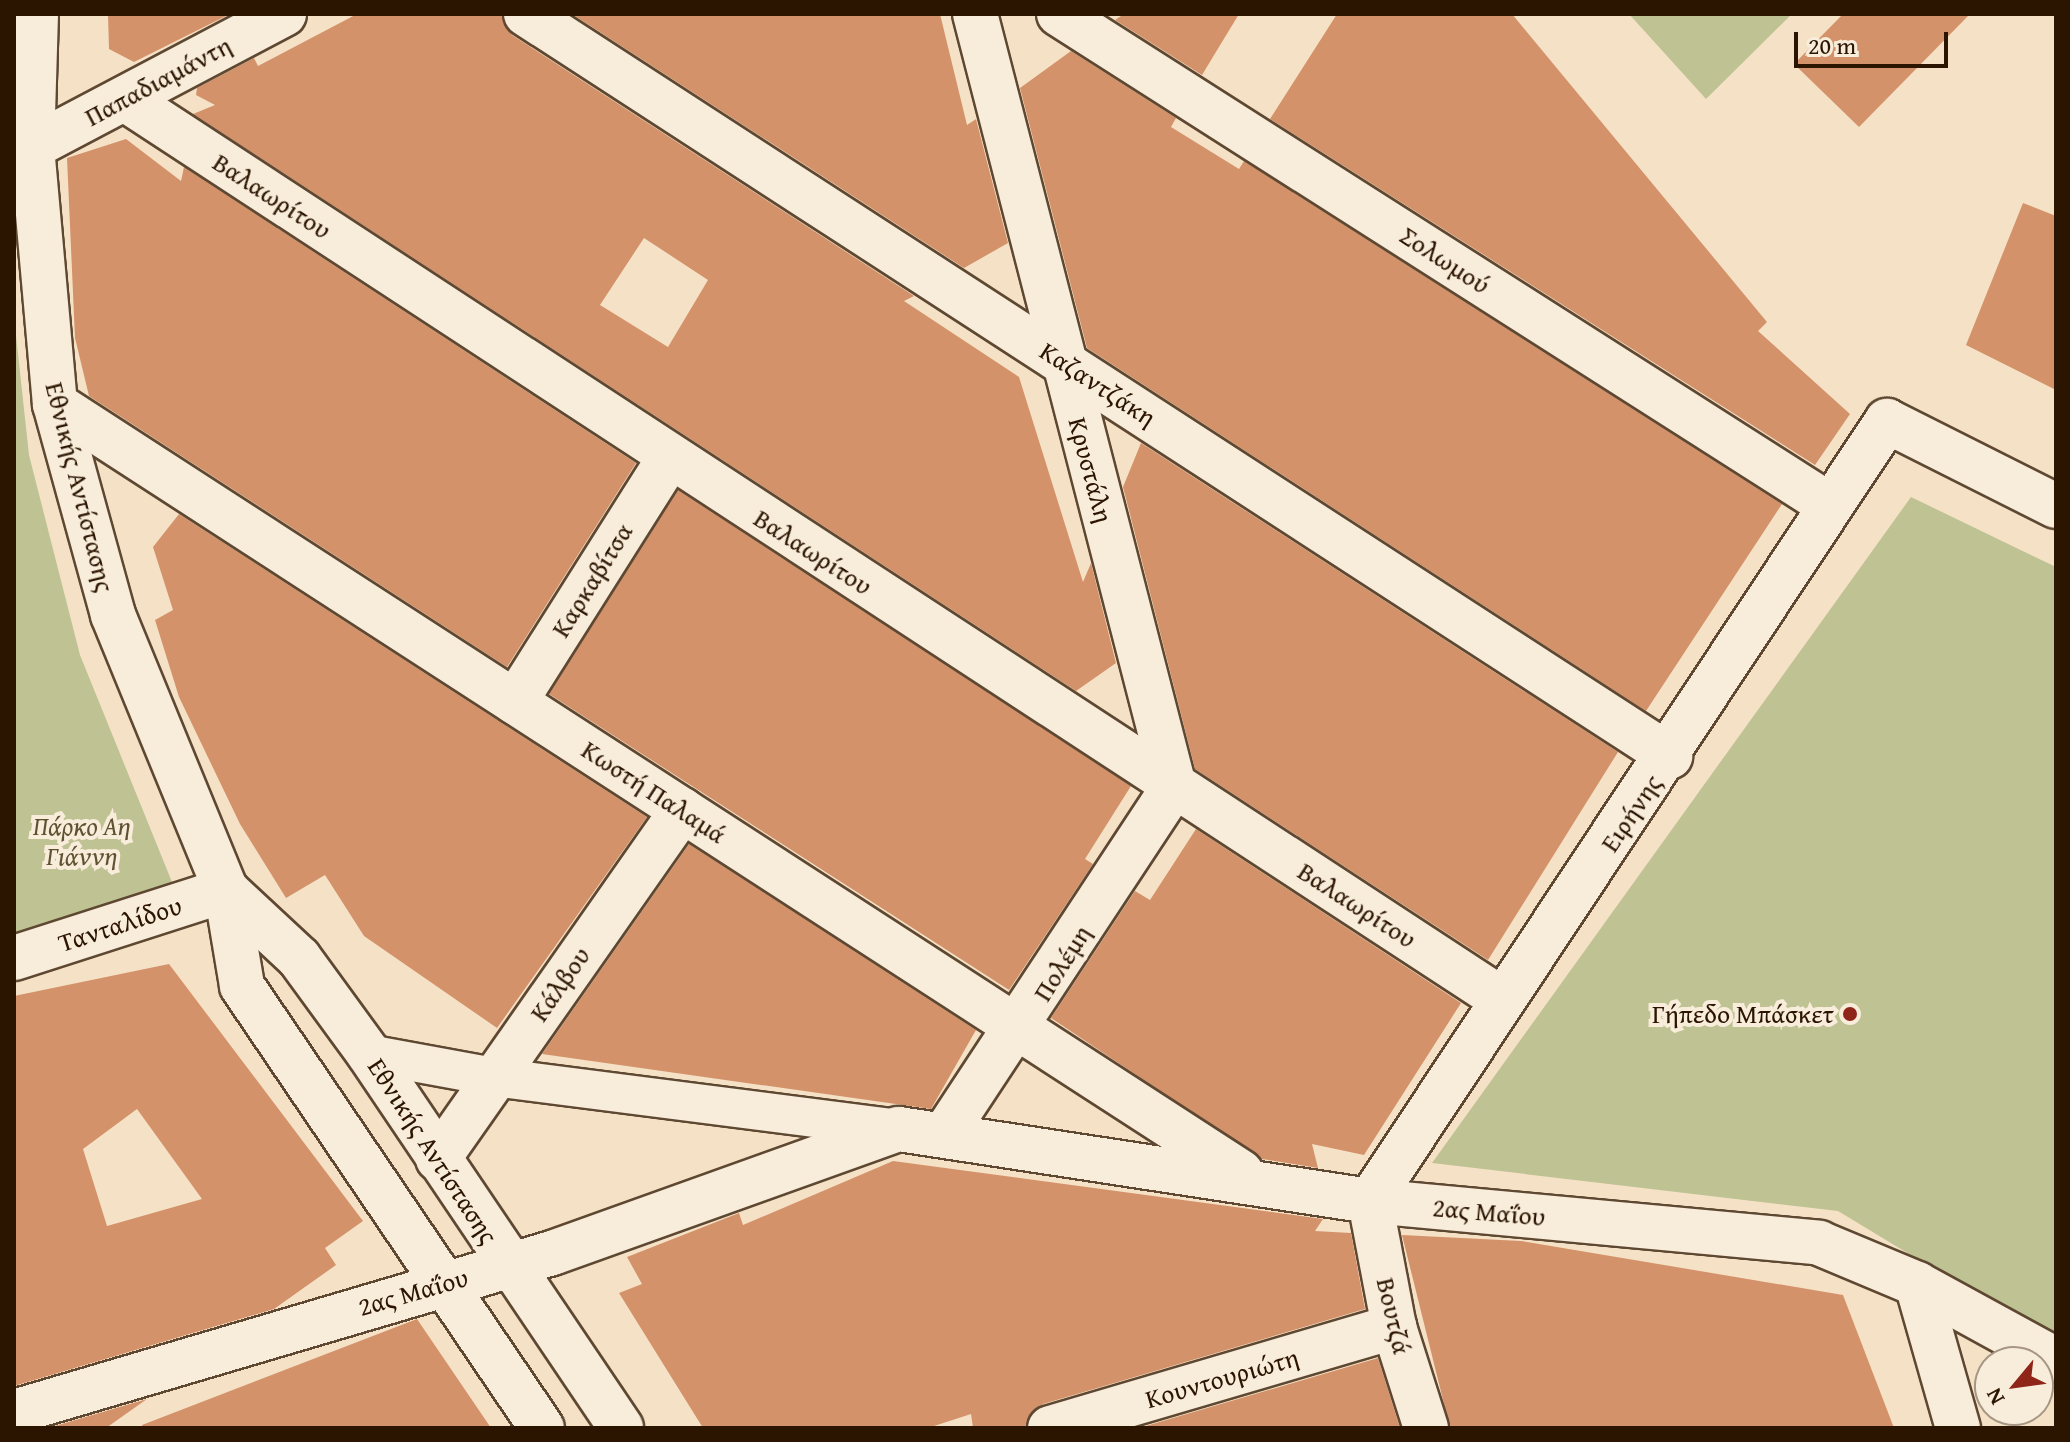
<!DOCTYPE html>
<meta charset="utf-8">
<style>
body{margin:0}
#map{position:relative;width:2070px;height:1442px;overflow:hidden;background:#f5e2c6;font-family:"Gentium Book Plus",serif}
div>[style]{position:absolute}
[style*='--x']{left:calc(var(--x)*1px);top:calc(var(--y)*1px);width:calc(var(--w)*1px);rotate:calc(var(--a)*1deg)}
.green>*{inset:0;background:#bfc293}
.building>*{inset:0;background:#d4926b}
.roads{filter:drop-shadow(2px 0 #5e4832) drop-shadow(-2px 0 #5e4832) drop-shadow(0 2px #5e4832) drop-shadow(0 -2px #5e4832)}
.pedestrian>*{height:38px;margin:-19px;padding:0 19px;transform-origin:19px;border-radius:19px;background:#f8ecda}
.minor>*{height:44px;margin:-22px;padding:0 22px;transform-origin:22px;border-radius:22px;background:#f8ecda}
.secondary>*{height:44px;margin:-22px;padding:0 22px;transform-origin:22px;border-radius:22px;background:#f8ecda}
.dots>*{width:22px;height:22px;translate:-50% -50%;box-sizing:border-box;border:4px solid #f8ecda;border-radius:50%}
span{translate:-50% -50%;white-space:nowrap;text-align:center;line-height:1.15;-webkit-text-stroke:8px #f8ecda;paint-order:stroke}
.street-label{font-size:26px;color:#2b1500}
.park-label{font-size:26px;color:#5f5233;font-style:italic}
.poi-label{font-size:26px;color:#2b1500}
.right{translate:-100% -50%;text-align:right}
.frame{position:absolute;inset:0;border:16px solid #2b1500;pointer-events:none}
.north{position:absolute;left:1974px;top:1346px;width:80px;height:80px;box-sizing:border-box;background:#f8ecda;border:2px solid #a69683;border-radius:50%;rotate:241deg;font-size:22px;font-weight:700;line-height:32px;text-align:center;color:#2b1500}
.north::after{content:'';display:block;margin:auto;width:28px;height:36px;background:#8f2418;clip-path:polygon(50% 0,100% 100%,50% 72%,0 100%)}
.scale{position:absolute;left:1794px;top:32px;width:154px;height:36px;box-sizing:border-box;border:4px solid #2b1500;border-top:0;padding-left:10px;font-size:24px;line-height:28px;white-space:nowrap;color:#2b1500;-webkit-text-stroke:6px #f8ecda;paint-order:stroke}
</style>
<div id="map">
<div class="green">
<div style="clip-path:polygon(1629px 14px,1792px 14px,1706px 99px)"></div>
<div style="clip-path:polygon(14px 317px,29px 455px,80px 655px,172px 882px,14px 933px)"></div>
<div style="clip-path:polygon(1911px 497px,2056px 567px,2056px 1343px,1838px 1211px,1432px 1163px)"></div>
</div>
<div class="building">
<div style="clip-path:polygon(108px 14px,230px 14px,134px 62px,109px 49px)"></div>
<div style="clip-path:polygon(evenodd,357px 14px,501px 14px,512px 35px,914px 296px,904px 301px,1019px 377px,1083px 582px,1091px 563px,1116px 663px,1076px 691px,193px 114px,215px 105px,196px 95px,197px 88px,254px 58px,258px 66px,357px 14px,644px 238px,708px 280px,668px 347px,600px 305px,644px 238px)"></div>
<div style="clip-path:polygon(572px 14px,940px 14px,967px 125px,976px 119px,1008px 243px,964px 268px)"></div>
<div style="clip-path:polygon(1124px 14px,1239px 14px,1202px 75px,1115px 20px)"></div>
<div style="clip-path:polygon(1337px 14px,1512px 14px,1767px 322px,1758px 331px,1850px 414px,1815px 465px,1270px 119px)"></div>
<div style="clip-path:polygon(1843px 14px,1970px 14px,1859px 127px,1794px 64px)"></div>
<div style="clip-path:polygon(1071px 51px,1176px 118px,1171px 127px,1239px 169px,1244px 161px,1782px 504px,1646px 711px,1087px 348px,1020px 88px)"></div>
<div style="clip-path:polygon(126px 139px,181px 181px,184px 167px,636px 463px,507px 667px,89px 396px,75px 338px,67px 158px)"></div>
<div style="clip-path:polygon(2023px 203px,2056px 216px,2056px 390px,1966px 345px)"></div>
<div style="clip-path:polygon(1141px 443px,1618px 752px,1488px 960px,1195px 769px,1123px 487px)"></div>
<div style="clip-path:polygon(678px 490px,1131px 786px,1085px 859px,1093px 864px,1009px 990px,549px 694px)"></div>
<div style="clip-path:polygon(179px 514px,647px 817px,497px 1028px,364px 936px,325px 875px,286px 898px,240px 824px,179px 697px,155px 620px,173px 610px,153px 547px)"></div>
<div style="clip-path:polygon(1196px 829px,1461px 1003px,1364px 1155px,1312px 1144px,1318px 1168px,1262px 1159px,1051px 1018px,1135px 891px,1150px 900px)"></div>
<div style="clip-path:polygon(689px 844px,976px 1030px,931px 1109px,542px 1054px)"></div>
<div style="clip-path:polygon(evenodd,169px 964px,363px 1221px,325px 1248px,336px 1265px,274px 1309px,14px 1386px,14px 996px,169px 964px,137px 1109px,202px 1199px,107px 1226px,83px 1149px,137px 1109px)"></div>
<div style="clip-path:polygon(893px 1161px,1323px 1219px,1315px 1231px,1351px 1233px,1365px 1309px,1043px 1404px,1026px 1428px,973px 1428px,971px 1414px,928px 1428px,703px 1428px,619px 1293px,642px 1284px,627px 1257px,739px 1213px,743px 1225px)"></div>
<div style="clip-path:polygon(1402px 1235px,1521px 1241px,1843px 1295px,1894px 1428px,1450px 1428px)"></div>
<div style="clip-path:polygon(417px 1319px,491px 1428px,143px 1428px,142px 1425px)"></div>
<div style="clip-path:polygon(1378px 1358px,1400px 1428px,1139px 1428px)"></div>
<div style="clip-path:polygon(147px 1399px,106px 1428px,48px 1428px)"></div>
</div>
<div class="roads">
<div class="pedestrian">
<div style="--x:369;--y:1054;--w:127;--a:10.4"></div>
<div style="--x:494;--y:1077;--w:408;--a:7.3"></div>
</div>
<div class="minor">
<div style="--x:526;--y:14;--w:1364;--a:32.97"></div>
<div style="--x:1059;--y:14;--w:915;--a:32.51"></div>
<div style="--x:125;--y:99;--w:1646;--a:33.18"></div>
<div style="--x:32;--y:147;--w:285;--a:-27.8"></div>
<div style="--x:55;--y:404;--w:1413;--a:32.93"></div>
<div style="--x:515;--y:702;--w:289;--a:-57.7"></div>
<div style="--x:14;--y:958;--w:223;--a:-17.8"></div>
<div style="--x:944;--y:1135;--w:418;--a:-56.6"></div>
<div style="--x:1174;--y:786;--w:797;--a:-104.45"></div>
<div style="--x:438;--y:1159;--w:426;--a:-55"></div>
<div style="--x:1917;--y:1284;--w:150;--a:74.1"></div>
<div style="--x:14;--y:1412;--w:561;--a:-16.46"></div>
<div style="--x:552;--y:1253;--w:368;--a:-19.7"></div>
<div style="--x:899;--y:1129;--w:476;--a:8.7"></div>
<div style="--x:1370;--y:1201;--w:451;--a:5.3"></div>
<div style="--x:1819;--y:1243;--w:106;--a:22.7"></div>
<div style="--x:1917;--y:1284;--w:158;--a:28.7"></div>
<div style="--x:1050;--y:1428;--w:359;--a:-16.4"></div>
<div style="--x:1426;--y:1428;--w:106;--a:-107.6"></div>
<div style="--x:1394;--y:1327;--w:128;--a:-100.8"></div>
<div style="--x:1370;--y:1201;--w:936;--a:-56.46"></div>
<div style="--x:1887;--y:421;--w:189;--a:26.7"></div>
</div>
<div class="secondary">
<div style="--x:36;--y:14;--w:133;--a:91.7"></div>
<div style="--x:32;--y:147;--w:258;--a:84.9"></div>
<div style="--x:55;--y:404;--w:219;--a:74.6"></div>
<div style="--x:113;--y:615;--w:297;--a:67.7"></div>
<div style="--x:226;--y:890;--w:97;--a:80.5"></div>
<div style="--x:242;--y:986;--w:534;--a:55.83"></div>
<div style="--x:226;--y:890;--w:100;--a:43"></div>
<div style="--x:299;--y:958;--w:119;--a:53.9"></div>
<div style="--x:369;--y:1054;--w:451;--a:56"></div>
</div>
</div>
<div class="dots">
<div style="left:1850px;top:1014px;background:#8f2418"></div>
</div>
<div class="street-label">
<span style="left:158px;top:81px;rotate:-28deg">Παπαδιαμάντη</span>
<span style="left:272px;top:196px;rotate:33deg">Βαλαωρίτου</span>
<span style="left:1445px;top:260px;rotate:33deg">Σολωμού</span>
<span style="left:1098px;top:384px;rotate:33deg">Καζαντζάκη</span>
<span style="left:1091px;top:470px;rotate:75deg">Κρυστάλη</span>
<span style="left:80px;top:487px;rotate:76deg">Εθνικής Αντίστασης</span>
<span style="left:813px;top:552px;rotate:33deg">Βαλαωρίτου</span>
<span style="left:592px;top:580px;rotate:-58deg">Καρκαβίτσα</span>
<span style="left:654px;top:792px;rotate:33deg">Κωστή Παλαμά</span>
<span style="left:1631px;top:813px;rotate:-56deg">Ειρήνης</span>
<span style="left:1357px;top:905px;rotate:33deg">Βαλαωρίτου</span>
<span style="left:120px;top:924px;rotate:-18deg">Τανταλίδου</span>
<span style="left:1062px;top:963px;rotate:-58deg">Πολέμη</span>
<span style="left:560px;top:984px;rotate:-55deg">Κάλβου</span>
<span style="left:433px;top:1151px;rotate:57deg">Εθνικής Αντίστασης</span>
<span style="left:1489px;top:1212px;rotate:5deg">2ας Μαΐου</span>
<span style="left:413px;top:1292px;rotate:-16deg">2ας Μαΐου</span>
<span style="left:1394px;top:1316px;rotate:77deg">Βουτζά</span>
<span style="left:1222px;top:1378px;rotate:-16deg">Κουντουριώτη</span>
</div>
<div class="park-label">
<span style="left:82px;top:841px">Πάρκο Αη<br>Γιάννη</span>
</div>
<div class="poi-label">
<span class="right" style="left:1834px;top:1014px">Γήπεδο Μπάσκετ</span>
</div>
<div class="frame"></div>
<div class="north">N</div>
<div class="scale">20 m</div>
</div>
